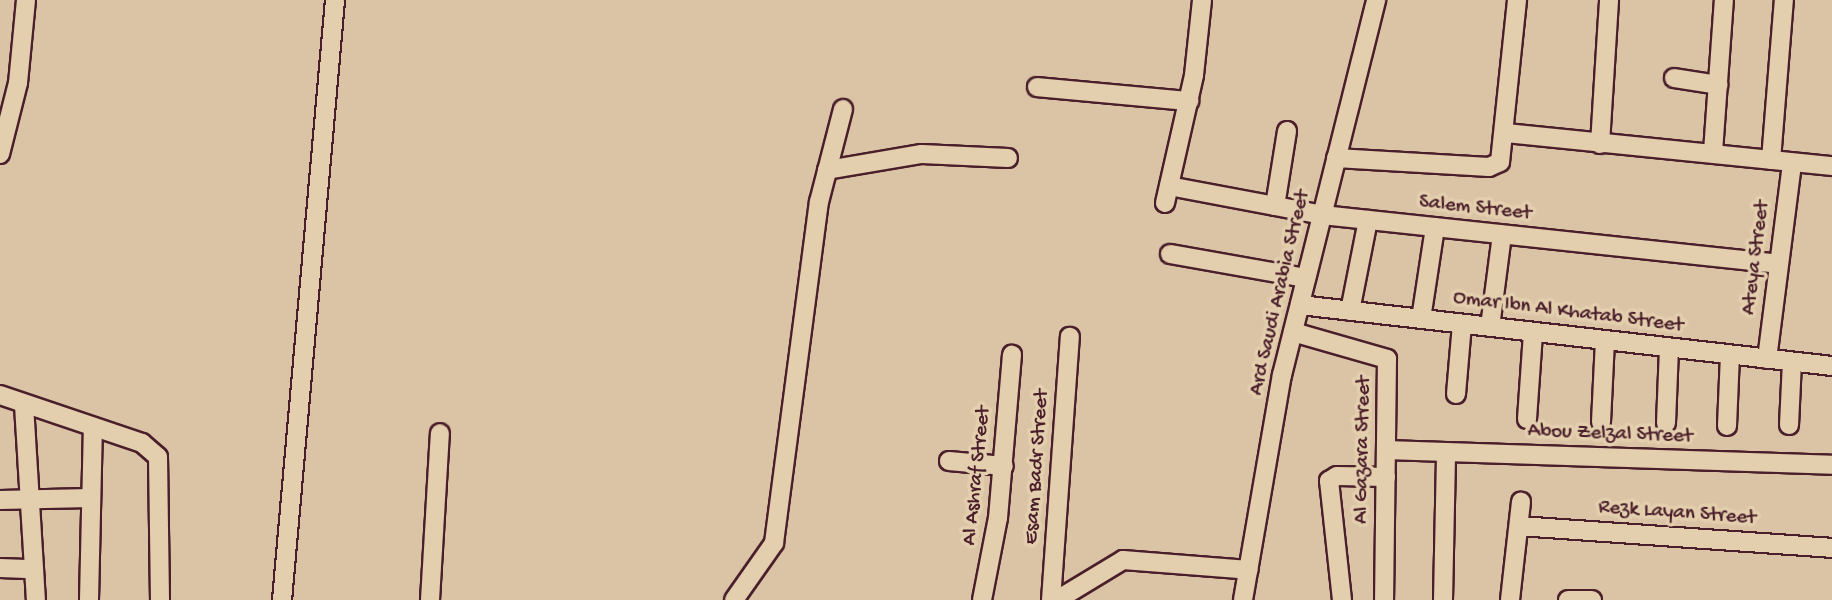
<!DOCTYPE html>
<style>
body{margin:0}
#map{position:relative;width:1832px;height:600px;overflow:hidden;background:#dac4a5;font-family:"Gochi Hand",sans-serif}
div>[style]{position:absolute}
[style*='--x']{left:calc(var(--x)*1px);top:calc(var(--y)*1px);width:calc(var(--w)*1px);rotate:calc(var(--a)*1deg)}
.roads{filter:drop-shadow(2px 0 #4a1f2b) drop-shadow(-2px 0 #4a1f2b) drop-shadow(0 2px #4a1f2b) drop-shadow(0 -2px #4a1f2b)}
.minor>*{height:18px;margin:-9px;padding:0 9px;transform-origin:9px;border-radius:9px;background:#e3cead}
span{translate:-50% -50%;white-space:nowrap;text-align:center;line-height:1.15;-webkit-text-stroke:7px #e3cead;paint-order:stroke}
.street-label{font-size:21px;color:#4a1f2b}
</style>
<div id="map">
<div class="roads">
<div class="minor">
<div style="--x:1674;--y:78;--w:45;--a:9"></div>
<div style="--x:1037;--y:87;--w:153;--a:5.3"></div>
<div style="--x:1506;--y:133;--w:328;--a:5.8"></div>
<div style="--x:1600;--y:144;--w:144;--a:-86.4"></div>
<div style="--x:1713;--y:152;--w:152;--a:-85.9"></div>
<div style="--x:0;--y:154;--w:73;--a:-75.8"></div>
<div style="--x:18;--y:83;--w:83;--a:-84.5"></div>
<div style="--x:1336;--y:158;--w:153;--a:3.4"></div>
<div style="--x:1489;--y:167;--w:12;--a:-24"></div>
<div style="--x:1500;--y:162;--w:163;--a:-84"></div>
<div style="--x:1771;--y:160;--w:161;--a:-85.4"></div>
<div style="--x:827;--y:170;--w:96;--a:-9.6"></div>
<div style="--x:922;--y:154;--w:86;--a:2.7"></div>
<div style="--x:1169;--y:186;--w:156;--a:10.7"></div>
<div style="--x:1322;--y:215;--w:459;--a:6.1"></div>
<div style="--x:1165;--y:203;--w:131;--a:-77.2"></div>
<div style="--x:1194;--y:75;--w:75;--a:-83.9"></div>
<div style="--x:1275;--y:206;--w:76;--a:-80.9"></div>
<div style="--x:1170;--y:254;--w:138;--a:10"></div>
<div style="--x:1300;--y:305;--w:535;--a:6.54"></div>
<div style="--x:1350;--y:311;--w:93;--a:-78.8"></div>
<div style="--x:1421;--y:319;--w:93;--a:-81.3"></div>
<div style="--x:1490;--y:327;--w:93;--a:-82.6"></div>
<div style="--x:1293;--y:332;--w:98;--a:16"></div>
<div style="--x:1387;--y:359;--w:241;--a:90.7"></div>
<div style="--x:1767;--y:359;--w:198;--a:-82.7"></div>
<div style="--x:1456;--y:394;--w:70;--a:-85.1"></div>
<div style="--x:0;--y:395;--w:150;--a:18.7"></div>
<div style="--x:142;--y:443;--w:21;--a:41"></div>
<div style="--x:158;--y:457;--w:143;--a:89.2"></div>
<div style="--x:24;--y:405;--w:195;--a:86.5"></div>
<div style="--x:1527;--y:419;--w:86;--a:-86"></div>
<div style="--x:1601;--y:422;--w:81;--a:-87.2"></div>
<div style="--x:1666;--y:423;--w:75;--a:-87.7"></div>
<div style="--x:1789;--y:425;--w:63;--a:-87.3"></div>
<div style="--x:1727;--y:426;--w:71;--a:-87.6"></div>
<div style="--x:1386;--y:450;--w:446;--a:1.9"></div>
<div style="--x:949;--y:461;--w:55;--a:5.2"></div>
<div style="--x:0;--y:500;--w:91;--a:-1.3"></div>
<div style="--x:1519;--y:526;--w:314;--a:4"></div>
<div style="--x:0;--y:568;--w:33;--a:2"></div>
<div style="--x:89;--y:600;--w:173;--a:-88.7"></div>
<div style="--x:282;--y:600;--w:602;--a:-84.95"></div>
<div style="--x:430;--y:600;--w:167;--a:-86.6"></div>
<div style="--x:734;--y:600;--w:70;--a:-54.9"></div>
<div style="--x:774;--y:543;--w:344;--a:-82.5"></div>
<div style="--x:819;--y:202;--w:96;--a:-75.5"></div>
<div style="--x:982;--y:600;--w:84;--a:-79"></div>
<div style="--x:998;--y:518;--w:164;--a:-85.1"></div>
<div style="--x:1051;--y:600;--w:264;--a:-85.9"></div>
<div style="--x:1057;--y:600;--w:77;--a:-31.2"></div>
<div style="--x:1123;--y:560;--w:126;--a:4.5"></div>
<div style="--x:1243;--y:600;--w:228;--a:-80.2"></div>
<div style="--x:1282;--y:375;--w:387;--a:-75.9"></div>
<div style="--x:1342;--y:600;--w:120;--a:-96.2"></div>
<div style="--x:1329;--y:481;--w:9;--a:-32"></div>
<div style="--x:1337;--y:476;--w:49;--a:1.2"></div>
<div style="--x:1443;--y:600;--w:148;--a:-88.8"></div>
<div style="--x:1510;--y:600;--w:99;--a:-83.6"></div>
<div style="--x:1568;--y:600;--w:24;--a:0"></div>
</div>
</div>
<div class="street-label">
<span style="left:1475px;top:209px;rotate:6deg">Salem Street</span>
<span style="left:1757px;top:258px;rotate:-83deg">Ateya Street</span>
<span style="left:1281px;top:293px;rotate:-77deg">Ard Saudi Arabia Street</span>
<span style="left:1568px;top:313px;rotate:7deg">Omar Ibn Al Khatab Street</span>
<span style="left:1610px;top:435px;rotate:2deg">Abou Zelzal Street</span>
<span style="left:1364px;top:450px;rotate:-89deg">Al Gazara Street</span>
<span style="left:1038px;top:467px;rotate:-86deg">Esam Badr Street</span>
<span style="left:978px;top:476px;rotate:-84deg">Al Ashraf Street</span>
<span style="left:1677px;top:514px;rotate:4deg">Rezk Layan Street</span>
</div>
</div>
